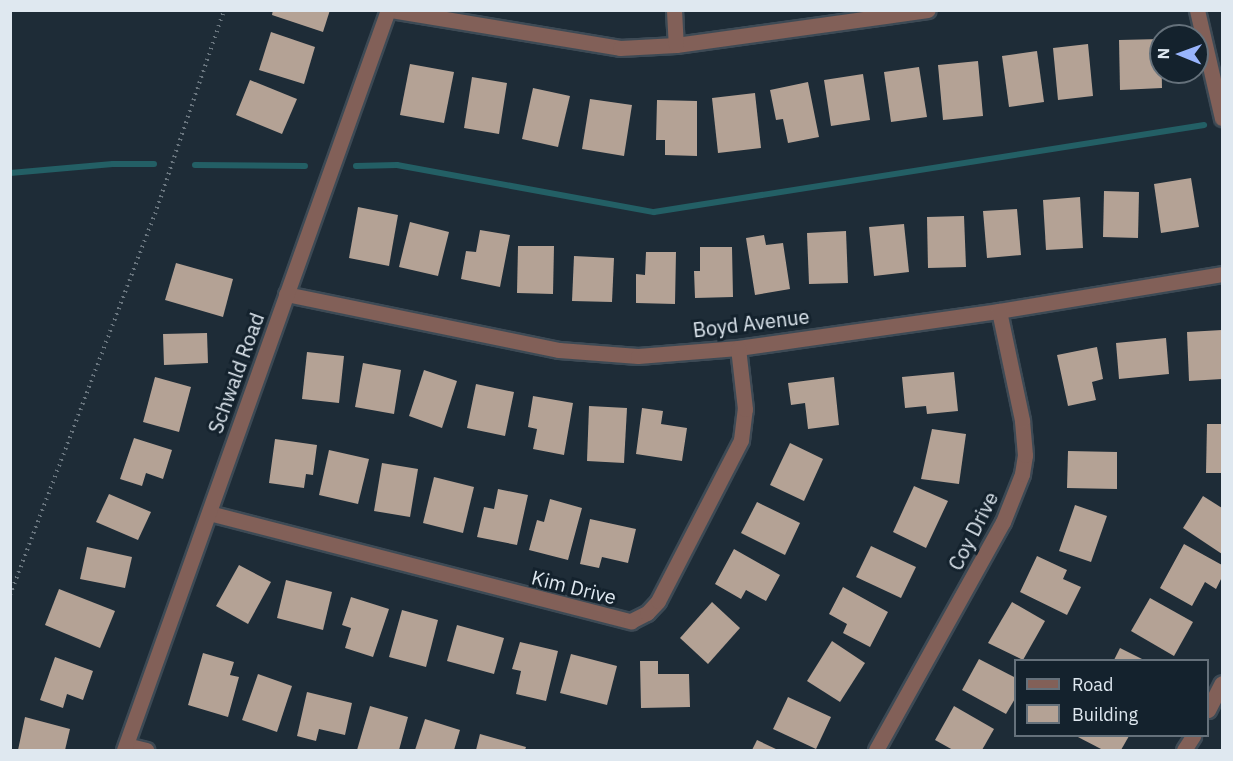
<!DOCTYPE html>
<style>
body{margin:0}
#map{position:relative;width:1233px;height:761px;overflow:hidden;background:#1e2c37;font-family:"IBM Plex Sans",sans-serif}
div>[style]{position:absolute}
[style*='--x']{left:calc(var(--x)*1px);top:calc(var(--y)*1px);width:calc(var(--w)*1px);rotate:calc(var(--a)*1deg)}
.stream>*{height:6px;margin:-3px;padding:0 3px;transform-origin:3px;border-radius:3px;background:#235f65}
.building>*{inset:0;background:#b4a295}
.path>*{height:4px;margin-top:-2px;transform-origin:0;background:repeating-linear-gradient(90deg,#6a767f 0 1.5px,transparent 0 6px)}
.roads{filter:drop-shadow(2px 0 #3d4a55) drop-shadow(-2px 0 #3d4a55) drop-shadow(0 2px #3d4a55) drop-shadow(0 -2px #3d4a55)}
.minor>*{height:15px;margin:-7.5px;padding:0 7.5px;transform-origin:7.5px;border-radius:7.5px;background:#826058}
span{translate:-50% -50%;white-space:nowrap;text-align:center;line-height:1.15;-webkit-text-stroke:6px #14222d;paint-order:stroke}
.street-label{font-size:20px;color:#dfe8f0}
.frame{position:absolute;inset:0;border:12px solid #dfe8f0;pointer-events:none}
.legend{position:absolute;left:1014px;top:659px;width:195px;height:78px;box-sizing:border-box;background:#14222d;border:2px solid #65717b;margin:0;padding:8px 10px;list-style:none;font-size:18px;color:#dfe8f0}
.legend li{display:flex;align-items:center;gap:12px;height:30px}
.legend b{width:30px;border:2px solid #65717b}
.north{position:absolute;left:1149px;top:24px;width:60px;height:60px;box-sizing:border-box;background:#14222d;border:2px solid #65717b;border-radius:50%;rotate:271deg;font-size:16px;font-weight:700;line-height:24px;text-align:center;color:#dfe8f0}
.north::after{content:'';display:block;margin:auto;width:21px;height:27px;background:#99b5fd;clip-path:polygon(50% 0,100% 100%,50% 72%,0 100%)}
</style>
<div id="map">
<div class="stream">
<div style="--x:195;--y:165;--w:110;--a:0.5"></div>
<div style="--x:356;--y:166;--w:41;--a:-1.4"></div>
<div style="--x:397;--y:165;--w:261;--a:10.4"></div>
<div style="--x:654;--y:212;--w:557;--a:-8.99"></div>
<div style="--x:10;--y:173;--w:103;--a:-5"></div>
<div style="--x:113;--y:164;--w:41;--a:0"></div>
</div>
<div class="building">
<div style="clip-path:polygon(273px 10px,330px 10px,323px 32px,272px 15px)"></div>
<div style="clip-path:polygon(271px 32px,315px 47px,304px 84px,259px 70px)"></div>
<div style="clip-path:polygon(1161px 39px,1162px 88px,1120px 90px,1119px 40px)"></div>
<div style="clip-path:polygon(1088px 44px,1093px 96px,1058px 100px,1053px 48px)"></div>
<div style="clip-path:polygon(1037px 51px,1044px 102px,1009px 107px,1002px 56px)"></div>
<div style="clip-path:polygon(978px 61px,983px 116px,943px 120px,938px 65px)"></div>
<div style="clip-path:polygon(410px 64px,454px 72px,444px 123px,400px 115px)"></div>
<div style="clip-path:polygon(919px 67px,927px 117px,891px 122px,884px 72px)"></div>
<div style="clip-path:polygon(863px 74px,870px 120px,831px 126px,824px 80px)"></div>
<div style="clip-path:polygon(472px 77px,507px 83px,499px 134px,464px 128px)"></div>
<div style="clip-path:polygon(250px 80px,297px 99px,282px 134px,236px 115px)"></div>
<div style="clip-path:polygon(808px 82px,819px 137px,788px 143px,783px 119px,776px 120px,770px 90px)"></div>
<div style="clip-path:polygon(533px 88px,570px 96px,558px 147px,522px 139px)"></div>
<div style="clip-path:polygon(755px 93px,761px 148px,718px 153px,712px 98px)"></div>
<div style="clip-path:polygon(590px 99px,632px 105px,624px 156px,582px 149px)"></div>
<div style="clip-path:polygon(657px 100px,697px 101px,697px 156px,665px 155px,665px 140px,656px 140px)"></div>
<div style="clip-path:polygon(1191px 178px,1199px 227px,1161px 233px,1154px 184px)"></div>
<div style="clip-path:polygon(1104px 191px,1139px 192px,1138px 238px,1103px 237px)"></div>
<div style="clip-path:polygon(1080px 197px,1083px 248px,1046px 250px,1043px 200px)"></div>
<div style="clip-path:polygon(358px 207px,398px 215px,389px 266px,349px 258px)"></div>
<div style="clip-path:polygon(1017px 209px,1021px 255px,987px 258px,983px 211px)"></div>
<div style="clip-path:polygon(964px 216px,966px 267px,928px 268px,927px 217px)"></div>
<div style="clip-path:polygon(410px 222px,449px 232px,438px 276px,399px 267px)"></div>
<div style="clip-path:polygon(904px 224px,909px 272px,874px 276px,869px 227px)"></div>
<div style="clip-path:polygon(480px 230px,510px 235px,500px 287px,461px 279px,466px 251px,476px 252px)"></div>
<div style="clip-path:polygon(846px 231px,848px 283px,809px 284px,807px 233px)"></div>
<div style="clip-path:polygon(764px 235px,766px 245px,783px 243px,790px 289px,755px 295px,746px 238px)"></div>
<div style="clip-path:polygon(518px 246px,554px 246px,553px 294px,517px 293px)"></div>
<div style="clip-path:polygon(700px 247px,732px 247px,733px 297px,695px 298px,694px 271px,700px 271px)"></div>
<div style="clip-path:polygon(646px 252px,676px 252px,675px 304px,636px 303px,636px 274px,645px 275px)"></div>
<div style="clip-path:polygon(574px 256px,614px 258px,612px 302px,572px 301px)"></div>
<div style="clip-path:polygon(176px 263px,233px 279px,223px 317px,165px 300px)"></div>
<div style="clip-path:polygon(1222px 330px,1222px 379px,1189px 381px,1187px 332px)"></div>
<div style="clip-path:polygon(207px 333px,208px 363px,164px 365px,163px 334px)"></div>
<div style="clip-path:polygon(1166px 338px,1169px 374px,1119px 379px,1116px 343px)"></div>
<div style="clip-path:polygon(1097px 347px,1103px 379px,1092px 382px,1096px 400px,1068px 406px,1057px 355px)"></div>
<div style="clip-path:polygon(307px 352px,344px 356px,339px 403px,302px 399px)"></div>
<div style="clip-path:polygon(363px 363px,401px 370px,394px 414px,355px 407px)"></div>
<div style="clip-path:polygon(424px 370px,457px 381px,442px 428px,409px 416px)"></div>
<div style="clip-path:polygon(954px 372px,958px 411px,927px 414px,926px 406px,905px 408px,902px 377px)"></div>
<div style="clip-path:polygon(155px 377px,191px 387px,179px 432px,143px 422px)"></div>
<div style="clip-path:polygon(834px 377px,839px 425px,808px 429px,805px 403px,791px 405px,788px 383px)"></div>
<div style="clip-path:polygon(476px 384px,514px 392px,505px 436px,467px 428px)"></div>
<div style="clip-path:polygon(533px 396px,573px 403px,564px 455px,533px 449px,537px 429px,528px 427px)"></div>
<div style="clip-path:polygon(589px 406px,627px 408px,624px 463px,587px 461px)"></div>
<div style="clip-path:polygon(642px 408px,663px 411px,661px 424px,687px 428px,682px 461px,636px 454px)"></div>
<div style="clip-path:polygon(1207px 424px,1222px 424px,1222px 473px,1206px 473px)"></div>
<div style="clip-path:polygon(932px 429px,966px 434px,959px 484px,921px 479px)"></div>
<div style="clip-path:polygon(134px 438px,172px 450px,163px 479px,146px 473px,142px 486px,120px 479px)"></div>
<div style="clip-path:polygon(275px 439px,317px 445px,313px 475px,306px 474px,304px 488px,269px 483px)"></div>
<div style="clip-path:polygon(790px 443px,823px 459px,804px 501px,770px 485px)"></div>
<div style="clip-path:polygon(329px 450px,369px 459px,358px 504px,319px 495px)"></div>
<div style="clip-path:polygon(1068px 451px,1117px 452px,1117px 489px,1067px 488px)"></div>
<div style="clip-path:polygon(382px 463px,418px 469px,410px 517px,374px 511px)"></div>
<div style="clip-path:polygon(434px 477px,474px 487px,463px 533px,423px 523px)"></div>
<div style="clip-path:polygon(914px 486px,948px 501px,926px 548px,893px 532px)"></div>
<div style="clip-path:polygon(498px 489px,528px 495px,517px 545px,477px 537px,484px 507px,494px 509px)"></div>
<div style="clip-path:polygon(109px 494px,151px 512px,138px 540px,96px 522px)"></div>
<div style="clip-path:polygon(1203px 496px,1222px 508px,1222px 554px,1183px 528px)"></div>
<div style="clip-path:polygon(550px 499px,582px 508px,568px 560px,529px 550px,537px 520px,544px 522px)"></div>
<div style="clip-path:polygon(757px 502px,800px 523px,785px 555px,741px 533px)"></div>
<div style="clip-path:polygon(1075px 505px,1107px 516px,1091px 562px,1059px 551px)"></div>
<div style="clip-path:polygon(590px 519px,636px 529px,628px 563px,602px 557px,599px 568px,580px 564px)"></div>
<div style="clip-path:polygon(1184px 544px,1222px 565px,1222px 577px,1216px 589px,1205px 582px,1192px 606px,1160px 588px)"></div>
<div style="clip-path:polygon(871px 546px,916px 567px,901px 598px,856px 577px)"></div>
<div style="clip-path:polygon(87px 547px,132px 557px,125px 588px,80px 579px)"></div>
<div style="clip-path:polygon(734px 549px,780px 575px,766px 601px,746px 590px,741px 599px,715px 584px)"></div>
<div style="clip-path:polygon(1037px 556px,1067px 570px,1063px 579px,1081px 587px,1067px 615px,1020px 592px)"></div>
<div style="clip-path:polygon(239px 565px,271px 582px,248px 624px,216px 606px)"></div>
<div style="clip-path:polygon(286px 580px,332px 592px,323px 630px,277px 618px)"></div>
<div style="clip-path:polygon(843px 587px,888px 612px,870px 647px,843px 633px,847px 624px,829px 614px)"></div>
<div style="clip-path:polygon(59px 589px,115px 611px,100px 648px,45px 625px)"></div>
<div style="clip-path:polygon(351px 597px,389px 609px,373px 657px,345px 648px,351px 628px,342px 625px)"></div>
<div style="clip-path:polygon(1150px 598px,1193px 622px,1174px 656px,1131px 631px)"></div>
<div style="clip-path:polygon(712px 602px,740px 628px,708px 664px,680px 638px)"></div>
<div style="clip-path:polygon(1012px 602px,1045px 621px,1023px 660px,988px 643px)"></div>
<div style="clip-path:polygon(402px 610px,438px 620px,426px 667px,389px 657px)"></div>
<div style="clip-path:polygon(457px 625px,504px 638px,494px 674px,447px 661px)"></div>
<div style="clip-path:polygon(832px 641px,865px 663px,840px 702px,807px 681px)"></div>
<div style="clip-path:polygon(520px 642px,558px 651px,546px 701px,516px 694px,521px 671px,512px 669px)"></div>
<div style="clip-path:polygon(1120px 648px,1144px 660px,1114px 660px)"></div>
<div style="clip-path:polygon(203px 653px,234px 662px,230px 675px,239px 677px,228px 717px,188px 705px)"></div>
<div style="clip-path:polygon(571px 654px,617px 666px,607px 705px,560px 693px)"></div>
<div style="clip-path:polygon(55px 657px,93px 671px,83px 700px,67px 694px,63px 708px,40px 700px)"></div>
<div style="clip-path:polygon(979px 659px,1016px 678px,1016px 697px,1006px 714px,962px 690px)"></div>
<div style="clip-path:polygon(640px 661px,658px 661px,658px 674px,689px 674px,690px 707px,641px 708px)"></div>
<div style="clip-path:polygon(258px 674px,292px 686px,277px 732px,242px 720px)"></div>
<div style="clip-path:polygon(307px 692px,352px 703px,345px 735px,319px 729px,316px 741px,297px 736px)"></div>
<div style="clip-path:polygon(788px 697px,831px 717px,816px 749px,773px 729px)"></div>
<div style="clip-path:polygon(370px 706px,408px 717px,399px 750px,357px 750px)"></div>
<div style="clip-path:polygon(954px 706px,994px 729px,982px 750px,953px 750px,935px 740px)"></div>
<div style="clip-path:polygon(25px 717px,70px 729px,65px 750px,18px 750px)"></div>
<div style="clip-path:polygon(425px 719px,460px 730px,454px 750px,415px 750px)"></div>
<div style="clip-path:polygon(480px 734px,526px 747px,525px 750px,476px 750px)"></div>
<div style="clip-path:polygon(1076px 736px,1129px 736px,1121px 750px,1103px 750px)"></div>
<div style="clip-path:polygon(757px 740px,778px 750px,752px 750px)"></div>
</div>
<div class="path">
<div style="--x:10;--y:595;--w:408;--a:-69.2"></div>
<div style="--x:155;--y:214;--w:215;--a:-71.3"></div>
</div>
<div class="roads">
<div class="minor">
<div style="--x:391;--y:10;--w:232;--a:9.4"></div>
<div style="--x:620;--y:48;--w:56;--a:-3.1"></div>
<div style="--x:676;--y:45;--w:254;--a:-7.9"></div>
<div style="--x:674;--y:10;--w:35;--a:87"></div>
<div style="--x:1197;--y:10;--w:111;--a:77"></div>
<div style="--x:286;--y:294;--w:279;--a:11.6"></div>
<div style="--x:559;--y:350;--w:79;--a:4.3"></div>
<div style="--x:638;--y:356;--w:100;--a:-4.6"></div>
<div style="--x:738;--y:348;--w:264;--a:-8.1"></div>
<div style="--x:999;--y:311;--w:226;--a:-9.4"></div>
<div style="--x:209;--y:513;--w:436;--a:14.4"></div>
<div style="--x:631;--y:621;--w:18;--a:-27"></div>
<div style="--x:647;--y:613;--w:16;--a:-47"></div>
<div style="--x:658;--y:601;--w:181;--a:-62.7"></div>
<div style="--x:741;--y:440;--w:31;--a:-83"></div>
<div style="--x:745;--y:409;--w:61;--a:-96.5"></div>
<div style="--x:1208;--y:710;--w:30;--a:-63"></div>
<div style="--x:126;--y:745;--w:21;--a:14"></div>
<div style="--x:124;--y:750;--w:786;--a:-70.37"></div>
<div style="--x:876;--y:750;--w:261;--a:-60.9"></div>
<div style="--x:1003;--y:522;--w:52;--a:-68.4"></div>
<div style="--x:1022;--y:474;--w:19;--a:-81"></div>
<div style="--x:1025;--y:455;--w:35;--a:-95"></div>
<div style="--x:1022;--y:420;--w:111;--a:-101.9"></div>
<div style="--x:1184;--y:750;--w:17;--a:-57"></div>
</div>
</div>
<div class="street-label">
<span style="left:751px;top:323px;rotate:-7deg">Boyd Avenue</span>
<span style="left:236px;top:373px;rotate:-70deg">Schwald Road</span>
<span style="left:973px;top:531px;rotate:-63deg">Coy Drive</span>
<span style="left:574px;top:587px;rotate:14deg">Kim Drive</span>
</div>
<div class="frame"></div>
<ul class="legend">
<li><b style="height:8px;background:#826058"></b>Road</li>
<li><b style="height:16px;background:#b4a295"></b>Building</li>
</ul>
<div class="north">N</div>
</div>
